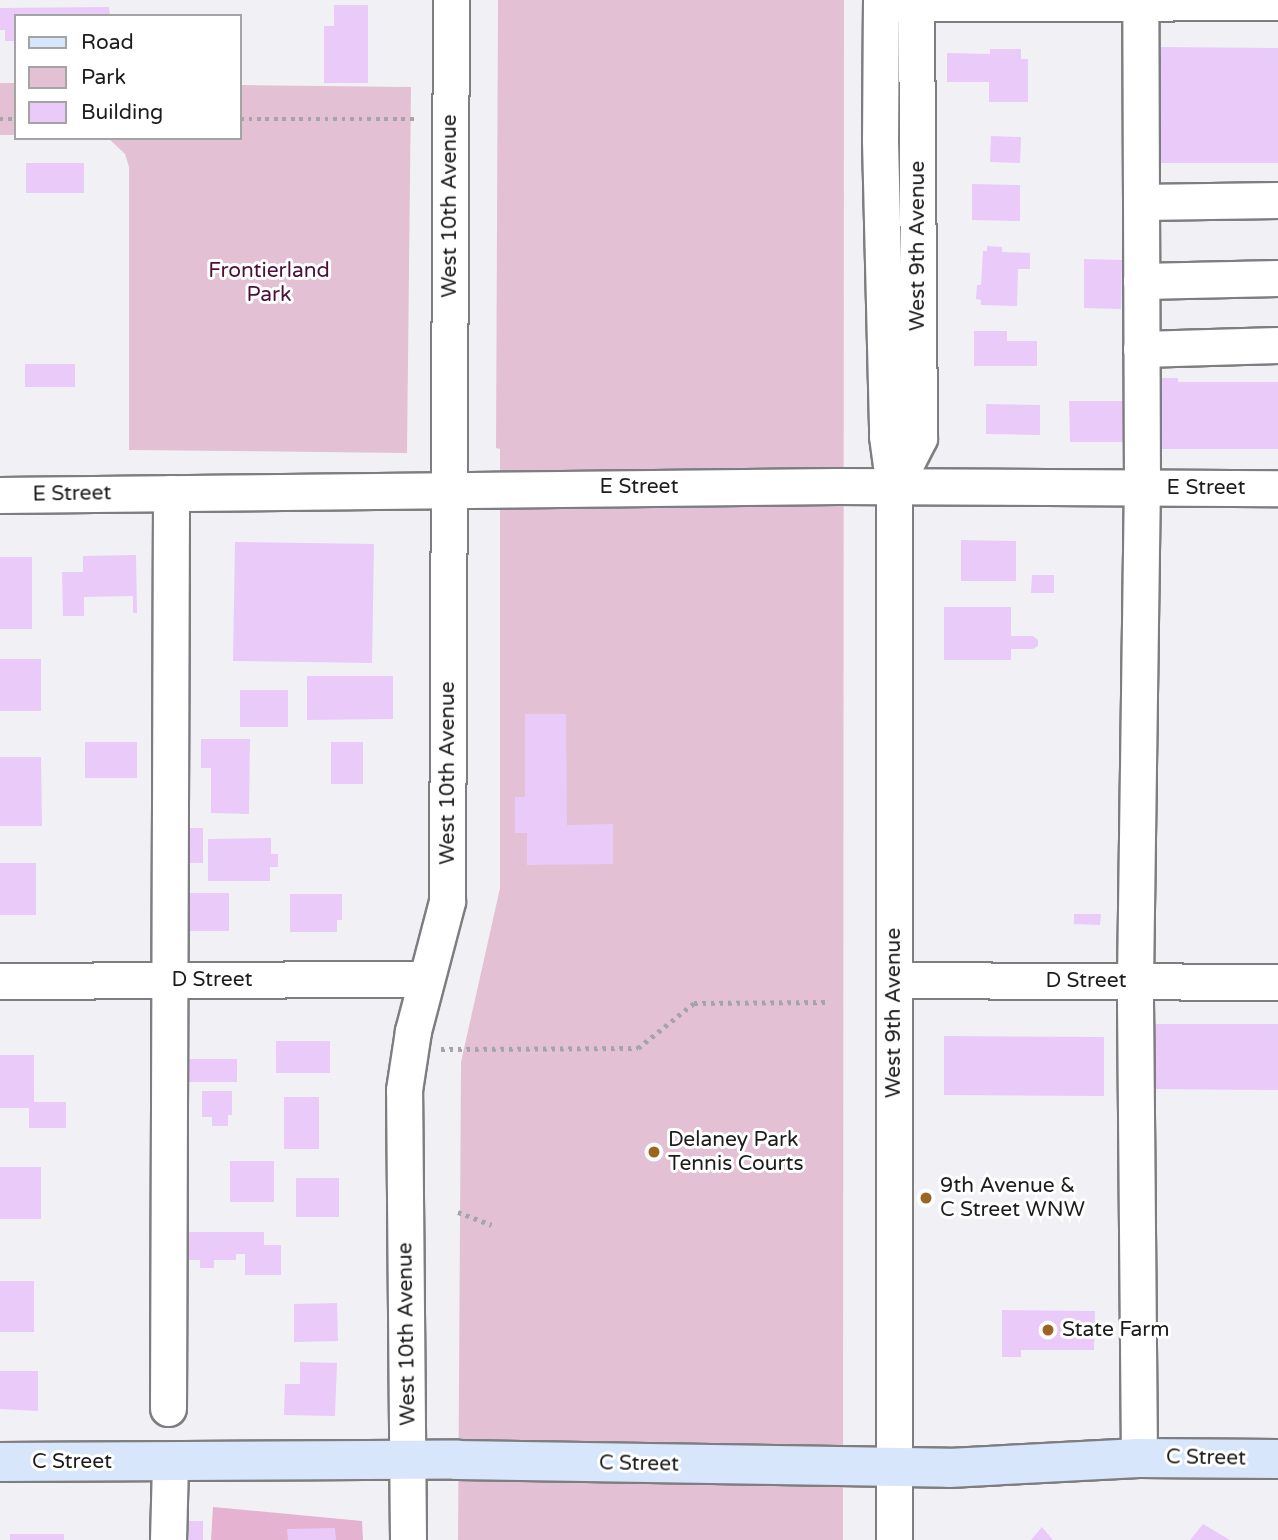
<!DOCTYPE html>
<style>
body{margin:0}
#map{position:relative;width:1278px;height:1540px;overflow:hidden;background:#f1f1f5;font-family:"Varela Round",sans-serif}
div>[style]{position:absolute}
[style*='--x']{left:calc(var(--x)*1px);top:calc(var(--y)*1px);width:calc(var(--w)*1px);rotate:calc(var(--a)*1deg)}
.green>*{inset:0;background:#e4c0d5}
.forest>*{inset:0;background:#e5b2d1}
.building>*{inset:0;background:#e9caf9}
.path>*{height:4.5px;margin-top:-2.25px;transform-origin:0;background:repeating-linear-gradient(90deg,#a5a5a8 0 3.5px,transparent 0 8.5px)}
.roads{filter:drop-shadow(2px 0 #7e7e81) drop-shadow(-2px 0 #7e7e81) drop-shadow(0 2px #7e7e81) drop-shadow(0 -2px #7e7e81)}
.minor>*{height:35px;margin:-17.5px;padding:0 17.5px;transform-origin:17.5px;border-radius:17.5px;background:#fff}
.major>*{height:38px;margin:-19px;padding:0 19px;transform-origin:19px;border-radius:19px;background:#d7e6fb}
.dots>*{width:19px;height:19px;translate:-50% -50%;box-sizing:border-box;border:4px solid #fff;border-radius:50%}
span{translate:-50% -50%;white-space:nowrap;text-align:center;line-height:1.15;-webkit-text-stroke:6px #fff;paint-order:stroke}
.street-label{font-size:21px;color:#1c1c1d}
.park-label{font-size:21px;color:#4c113a}
.poi-label{font-size:21px;color:#1c1c1d}
.left{translate:0 -50%;text-align:left}
.legend{position:absolute;left:14px;top:14px;width:228px;height:126px;box-sizing:border-box;background:#fff;border:2px solid #a4a4a5;margin:0;padding:9px 12px;list-style:none;font-size:21px;color:#1c1c1d}
.legend li{display:flex;align-items:center;gap:14px;height:35px}
.legend b{width:35px;border:2px solid #a4a4a5}
</style>
<div id="map">
<div class="green">
<div style="clip-path:polygon(498px 0,844px 0,843px 1540px,458px 1540px,461px 1062px,500px 888px,500px 449px,496px 448px)"></div>
<div style="clip-path:polygon(0 83px,16px 83px,16px 135px,0 135px)"></div>
<div style="clip-path:polygon(240px 85px,411px 87px,407px 453px,129px 450px,129px 167px,125px 154px,108px 138px,240px 138px)"></div>
</div>
<div class="forest">
<div style="clip-path:polygon(213px 1507px,362px 1521px,363px 1540px,211px 1540px)"></div>
</div>
<div class="building">
<div style="clip-path:polygon(334px 5px,368px 5px,368px 83px,324px 83px,324px 26px,334px 26px)"></div>
<div style="clip-path:polygon(109px 7px,110px 16px,16px 16px,16px 41px,5px 41px,5px 30px,0 30px,0 8px)"></div>
<div style="clip-path:polygon(1159px 47px,1278px 48px,1278px 163px,1158px 163px)"></div>
<div style="clip-path:polygon(990px 49px,1021px 49px,1021px 59px,1028px 59px,1028px 102px,989px 102px,989px 82px,947px 82px,947px 53px,990px 54px)"></div>
<div style="clip-path:polygon(991px 136px,1021px 137px,1020px 163px,990px 162px)"></div>
<div style="clip-path:polygon(26px 163px,84px 163px,84px 193px,26px 193px)"></div>
<div style="clip-path:polygon(972px 184px,1020px 185px,1020px 221px,972px 220px)"></div>
<div style="clip-path:polygon(987px 246px,1002px 247px,1002px 252px,1030px 253px,1030px 269px,1018px 269px,1017px 306px,981px 305px,981px 300px,976px 299px,977px 285px,981px 285px,983px 251px,987px 251px)"></div>
<div style="clip-path:polygon(1084px 259px,1122px 260px,1121px 309px,1084px 308px)"></div>
<div style="clip-path:polygon(974px 331px,1007px 331px,1007px 341px,1037px 341px,1037px 366px,974px 366px)"></div>
<div style="clip-path:polygon(25px 364px,75px 364px,75px 387px,25px 387px)"></div>
<div style="clip-path:polygon(1162px 378px,1178px 378px,1178px 382px,1278px 382px,1278px 449px,1151px 449px,1151px 383px,1162px 383px)"></div>
<div style="clip-path:polygon(1069px 401px,1123px 401px,1123px 442px,1070px 442px)"></div>
<div style="clip-path:polygon(986px 404px,1040px 405px,1040px 435px,986px 434px)"></div>
<div style="clip-path:polygon(961px 540px,1016px 541px,1016px 581px,961px 581px)"></div>
<div style="clip-path:polygon(235px 542px,374px 544px,372px 663px,233px 661px)"></div>
<div style="clip-path:polygon(136px 555px,137px 613px,133px 613px,133px 596px,84px 597px,84px 616px,63px 616px,62px 572px,83px 572px,83px 556px)"></div>
<div style="clip-path:polygon(0 557px,32px 557px,32px 629px,0 629px)"></div>
<div style="clip-path:polygon(1032px 575px,1054px 575px,1054px 593px,1031px 593px)"></div>
<div style="clip-path:polygon(944px 607px,1011px 607px,1011px 636px,1033px 636px,1038px 640px,1038px 646px,1033px 649px,1011px 649px,1011px 660px,944px 660px)"></div>
<div style="clip-path:polygon(0 659px,41px 659px,41px 711px,0 711px)"></div>
<div style="clip-path:polygon(307px 676px,393px 676px,393px 719px,307px 720px)"></div>
<div style="clip-path:polygon(240px 690px,288px 690px,288px 727px,240px 727px)"></div>
<div style="clip-path:polygon(525px 714px,566px 714px,567px 825px,613px 824px,613px 864px,527px 865px,527px 833px,515px 833px,515px 797px,525px 797px)"></div>
<div style="clip-path:polygon(201px 739px,250px 739px,249px 814px,211px 813px,211px 768px,201px 768px)"></div>
<div style="clip-path:polygon(85px 742px,137px 742px,137px 778px,85px 778px)"></div>
<div style="clip-path:polygon(331px 742px,363px 742px,363px 784px,331px 784px)"></div>
<div style="clip-path:polygon(0 757px,41px 757px,42px 826px,0 826px)"></div>
<div style="clip-path:polygon(176px 828px,203px 828px,203px 863px,176px 863px)"></div>
<div style="clip-path:polygon(271px 838px,271px 854px,278px 854px,278px 867px,270px 867px,270px 881px,208px 881px,208px 839px)"></div>
<div style="clip-path:polygon(0 863px,36px 863px,36px 915px,0 915px)"></div>
<div style="clip-path:polygon(188px 893px,229px 893px,229px 931px,188px 931px)"></div>
<div style="clip-path:polygon(290px 894px,342px 894px,342px 920px,337px 920px,337px 932px,290px 932px)"></div>
<div style="clip-path:polygon(1074px 914px,1101px 914px,1100px 925px,1074px 924px)"></div>
<div style="clip-path:polygon(1147px 1024px,1278px 1024px,1278px 1090px,1147px 1089px)"></div>
<div style="clip-path:polygon(944px 1036px,1104px 1037px,1104px 1096px,944px 1095px)"></div>
<div style="clip-path:polygon(276px 1041px,330px 1041px,330px 1073px,276px 1073px)"></div>
<div style="clip-path:polygon(0 1055px,34px 1055px,34px 1102px,66px 1102px,66px 1128px,29px 1128px,29px 1108px,0 1108px)"></div>
<div style="clip-path:polygon(188px 1059px,237px 1059px,237px 1082px,188px 1082px)"></div>
<div style="clip-path:polygon(202px 1091px,232px 1091px,232px 1115px,228px 1115px,228px 1126px,212px 1126px,212px 1117px,202px 1117px)"></div>
<div style="clip-path:polygon(284px 1097px,319px 1097px,319px 1149px,284px 1149px)"></div>
<div style="clip-path:polygon(230px 1161px,274px 1161px,274px 1202px,230px 1202px)"></div>
<div style="clip-path:polygon(0 1167px,41px 1167px,41px 1219px,0 1219px)"></div>
<div style="clip-path:polygon(296px 1178px,339px 1178px,339px 1217px,296px 1217px)"></div>
<div style="clip-path:polygon(178px 1232px,264px 1232px,264px 1245px,281px 1245px,281px 1275px,245px 1275px,245px 1254px,236px 1254px,236px 1260px,214px 1260px,214px 1268px,200px 1268px,200px 1260px,179px 1260px)"></div>
<div style="clip-path:polygon(0 1281px,34px 1281px,34px 1332px,0 1332px)"></div>
<div style="clip-path:polygon(337px 1303px,338px 1341px,294px 1342px,294px 1304px)"></div>
<div style="clip-path:polygon(1002px 1310px,1095px 1311px,1094px 1350px,1021px 1350px,1021px 1357px,1002px 1357px)"></div>
<div style="clip-path:polygon(300px 1362px,337px 1363px,335px 1416px,284px 1415px,285px 1384px,300px 1384px)"></div>
<div style="clip-path:polygon(0 1371px,38px 1371px,38px 1411px,0 1409px)"></div>
<div style="clip-path:polygon(175px 1521px,203px 1521px,203px 1540px,175px 1540px)"></div>
<div style="clip-path:polygon(1203px 1524px,1230px 1540px,1190px 1540px)"></div>
<div style="clip-path:polygon(1042px 1527px,1053px 1540px,1031px 1540px)"></div>
<div style="clip-path:polygon(335px 1528px,336px 1540px,288px 1540px,287px 1529px)"></div>
<div style="clip-path:polygon(10px 1534px,64px 1534px,64px 1540px,10px 1540px)"></div>
</div>
<div class="path">
<div style="--x:0;--y:119;--w:16;--a:0"></div>
<div style="--x:240;--y:119;--w:178;--a:0"></div>
<div style="--x:441;--y:1049;--w:197;--a:-0.3"></div>
<div style="--x:638;--y:1048;--w:72;--a:-38.8"></div>
<div style="--x:694;--y:1003;--w:136;--a:-0.4"></div>
<div style="--x:458;--y:1212;--w:36;--a:21"></div>
</div>
<div class="roads">
<div class="minor">
<div style="--x:881;--y:0;--w:140;--a:90.4"></div>
<div style="--x:880;--y:140;--w:296;--a:88.6"></div>
<div style="--x:887;--y:436;--w:51;--a:82.2"></div>
<div style="--x:894;--y:487;--w:1053;--a:90"></div>
<div style="--x:893;--y:3;--w:385;--a:-0.1"></div>
<div style="--x:1141;--y:202;--w:137;--a:-0.8"></div>
<div style="--x:1141;--y:281;--w:137;--a:-1.3"></div>
<div style="--x:1141;--y:349;--w:137;--a:-1.7"></div>
<div style="--x:894;--y:487;--w:55;--a:-63"></div>
<div style="--x:919;--y:438;--w:438;--a:-90.4"></div>
<div style="--x:0;--y:495;--w:837;--a:-0.62"></div>
<div style="--x:837;--y:486;--w:441;--a:0.3"></div>
<div style="--x:894;--y:980;--w:384;--a:0.3"></div>
<div style="--x:0;--y:981;--w:425;--a:-0.3"></div>
<div style="--x:168;--y:1408;--w:915;--a:-89.81"></div>
<div style="--x:1139;--y:1458;--w:477;--a:-90.5"></div>
<div style="--x:1135;--y:981;--w:494;--a:-89.2"></div>
<div style="--x:1142;--y:487;--w:487;--a:-90.2"></div>
<div style="--x:168;--y:1540;--w:79;--a:-88.5"></div>
<div style="--x:408;--y:1540;--w:450;--a:-90.5"></div>
<div style="--x:404;--y:1090;--w:60;--a:-81.3"></div>
<div style="--x:413;--y:1031;--w:134;--a:-75.3"></div>
<div style="--x:447;--y:901;--w:901;--a:-89.75"></div>
</div>
<div class="major">
<div style="--x:0;--y:1462;--w:457;--a:-0.3"></div>
<div style="--x:457;--y:1460;--w:492;--a:0.9"></div>
<div style="--x:949;--y:1468;--w:190;--a:-3"></div>
<div style="--x:1139;--y:1458;--w:139;--a:0.4"></div>
</div>
</div>
<div class="dots">
<div style="left:654px;top:1152px;background:#9c6421"></div>
<div style="left:926px;top:1198px;background:#9c6421"></div>
<div style="left:1048px;top:1330px;background:#9c6421"></div>
</div>
<div class="street-label">
<span style="left:450px;top:206px;rotate:-90deg">West 10th Avenue</span>
<span style="left:918px;top:246px;rotate:-90deg">West 9th Avenue</span>
<span style="left:639px;top:487px">E Street</span>
<span style="left:1206px;top:488px">E Street</span>
<span style="left:72px;top:494px;rotate:-1deg">E Street</span>
<span style="left:448px;top:773px;rotate:-90deg">West 10th Avenue</span>
<span style="left:212px;top:980px">D Street</span>
<span style="left:1086px;top:981px">D Street</span>
<span style="left:894px;top:1013px;rotate:-90deg">West 9th Avenue</span>
<span style="left:407px;top:1334px;rotate:-91deg">West 10th Avenue</span>
<span style="left:1206px;top:1458px;rotate:1deg">C Street</span>
<span style="left:72px;top:1462px">C Street</span>
<span style="left:639px;top:1464px;rotate:1deg">C Street</span>
</div>
<div class="park-label">
<span style="left:269px;top:283px">Frontierland<br>Park</span>
</div>
<div class="poi-label">
<span class="left" style="left:668px;top:1152px">Delaney Park<br>Tennis Courts</span>
<span class="left" style="left:940px;top:1198px">9th Avenue &amp;<br>C Street WNW</span>
<span class="left" style="left:1062px;top:1330px">State Farm</span>
</div>
<ul class="legend">
<li><b style="height:9px;background:#d7e6fb"></b>Road</li>
<li><b style="height:19px;background:#e4c0d5"></b>Park</li>
<li><b style="height:19px;background:#e9caf9"></b>Building</li>
</ul>
</div>
